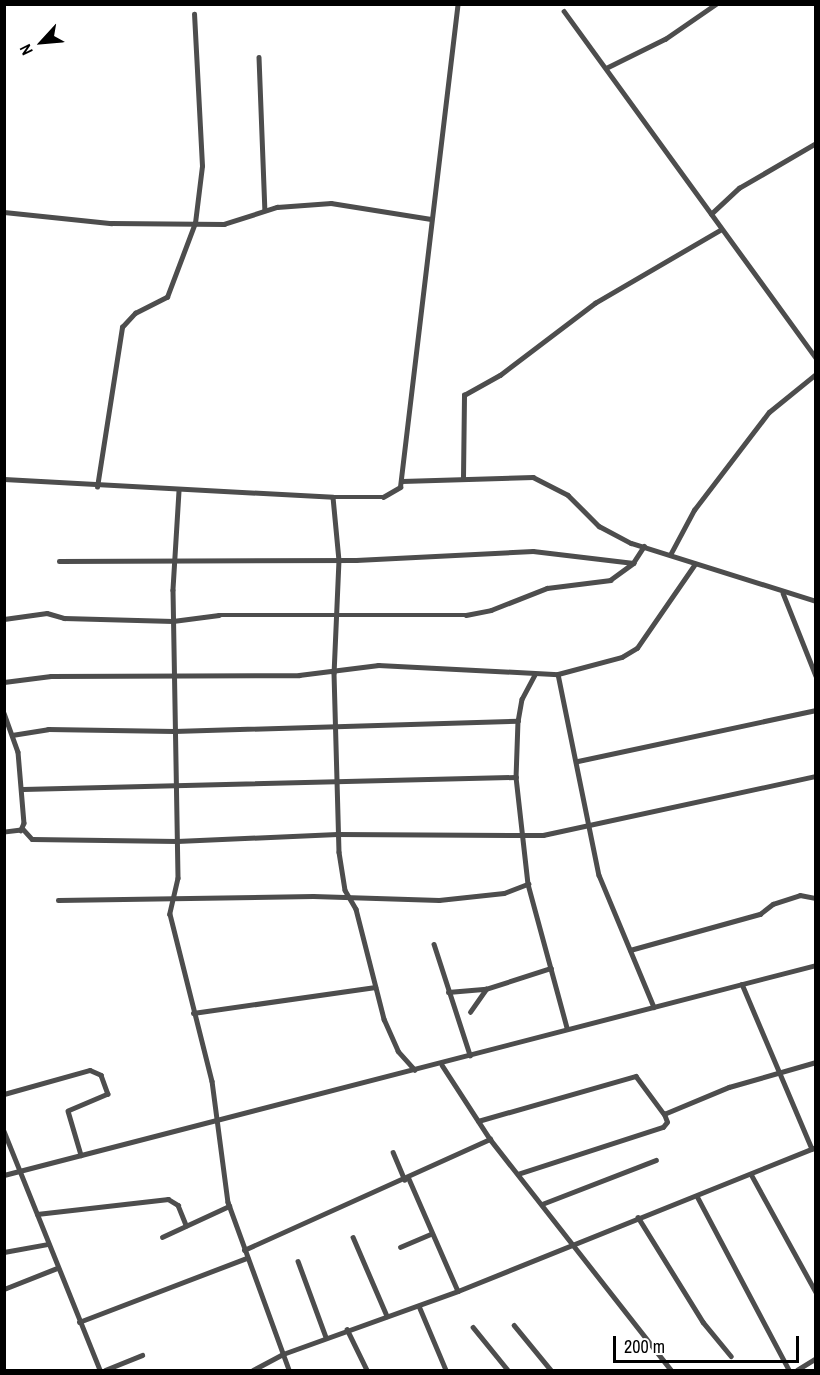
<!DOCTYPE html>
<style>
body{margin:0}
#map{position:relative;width:820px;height:1375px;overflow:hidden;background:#fff;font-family:"Archivo Narrow",sans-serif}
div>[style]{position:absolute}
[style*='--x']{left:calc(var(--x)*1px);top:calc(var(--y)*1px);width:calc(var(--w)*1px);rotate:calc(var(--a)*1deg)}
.street>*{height:4.5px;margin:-2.25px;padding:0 2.25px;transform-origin:2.25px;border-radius:2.25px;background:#4d4d4d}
span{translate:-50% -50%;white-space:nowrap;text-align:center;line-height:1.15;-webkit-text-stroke:4.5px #fff;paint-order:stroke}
.frame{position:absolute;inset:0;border:6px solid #000;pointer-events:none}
.north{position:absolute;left:12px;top:12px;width:60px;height:60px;-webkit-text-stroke:4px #fff;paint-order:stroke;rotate:244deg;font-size:16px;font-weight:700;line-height:24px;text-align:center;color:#000}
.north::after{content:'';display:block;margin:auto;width:21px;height:27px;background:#000;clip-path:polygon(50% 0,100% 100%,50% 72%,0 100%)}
.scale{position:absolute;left:613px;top:1336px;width:186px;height:27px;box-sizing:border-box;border:3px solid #000;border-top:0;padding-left:8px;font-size:18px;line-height:21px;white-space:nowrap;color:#000;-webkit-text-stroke:4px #fff;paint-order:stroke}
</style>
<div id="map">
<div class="street">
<div style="--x:564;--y:11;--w:429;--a:54"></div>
<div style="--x:259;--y:57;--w:153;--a:87.8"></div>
<div style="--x:606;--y:68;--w:66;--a:-26.2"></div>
<div style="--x:665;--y:39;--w:62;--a:-34.5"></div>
<div style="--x:4;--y:212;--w:108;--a:5.9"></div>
<div style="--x:111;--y:223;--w:113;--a:0.5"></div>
<div style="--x:224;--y:224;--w:56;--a:-17.8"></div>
<div style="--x:277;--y:207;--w:54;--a:-4.2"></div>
<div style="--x:331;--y:203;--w:101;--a:9.1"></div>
<div style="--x:711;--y:214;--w:38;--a:-43"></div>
<div style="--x:739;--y:188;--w:89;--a:-30.3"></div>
<div style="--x:463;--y:478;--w:83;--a:-89.3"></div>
<div style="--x:464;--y:395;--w:41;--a:-29.1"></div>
<div style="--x:500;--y:375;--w:119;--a:-37.2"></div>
<div style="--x:595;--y:303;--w:145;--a:-30.3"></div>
<div style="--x:4;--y:479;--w:329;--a:3.1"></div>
<div style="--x:333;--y:497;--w:50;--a:0"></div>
<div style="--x:383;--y:497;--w:20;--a:-30"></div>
<div style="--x:400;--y:487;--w:486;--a:-83.2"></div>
<div style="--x:402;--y:481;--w:131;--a:-1.7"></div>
<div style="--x:533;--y:477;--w:39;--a:27"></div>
<div style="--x:568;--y:495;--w:44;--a:45"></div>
<div style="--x:599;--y:526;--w:36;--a:28"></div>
<div style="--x:631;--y:543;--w:194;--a:17.4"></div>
<div style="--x:97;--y:487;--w:162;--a:-81.1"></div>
<div style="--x:122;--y:327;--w:19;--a:-47"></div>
<div style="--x:135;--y:313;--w:36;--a:-27"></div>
<div style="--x:167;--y:297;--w:79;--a:-69.3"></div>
<div style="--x:195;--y:223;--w:57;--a:-83"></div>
<div style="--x:202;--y:166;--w:152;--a:-93"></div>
<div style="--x:179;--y:491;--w:99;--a:93.5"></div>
<div style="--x:173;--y:590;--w:288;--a:89"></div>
<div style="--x:178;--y:878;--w:37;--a:103"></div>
<div style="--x:170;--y:914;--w:172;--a:75.9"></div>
<div style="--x:212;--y:1081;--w:122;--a:82.5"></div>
<div style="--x:228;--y:1202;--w:179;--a:70"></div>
<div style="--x:333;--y:497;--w:63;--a:84.6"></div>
<div style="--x:339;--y:560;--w:113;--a:92.5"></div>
<div style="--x:334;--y:673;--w:179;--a:88.4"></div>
<div style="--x:339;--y:852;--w:38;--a:81"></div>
<div style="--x:345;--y:890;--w:22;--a:60"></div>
<div style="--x:356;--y:909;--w:114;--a:75.7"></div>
<div style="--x:384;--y:1019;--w:35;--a:66"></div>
<div style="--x:398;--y:1051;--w:25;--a:48"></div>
<div style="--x:670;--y:555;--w:51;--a:-61.9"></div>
<div style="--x:694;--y:510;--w:123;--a:-52.6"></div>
<div style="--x:769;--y:412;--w:60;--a:-39"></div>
<div style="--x:59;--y:561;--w:297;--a:-0.2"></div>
<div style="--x:356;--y:560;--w:177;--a:-2.9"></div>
<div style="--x:533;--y:551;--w:101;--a:6.8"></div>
<div style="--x:783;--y:593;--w:89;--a:68.3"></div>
<div style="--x:4;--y:619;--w:43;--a:-7.9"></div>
<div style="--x:47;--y:613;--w:18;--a:16"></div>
<div style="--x:64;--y:618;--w:109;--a:1.6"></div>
<div style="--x:173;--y:621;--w:46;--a:-7.4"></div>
<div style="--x:219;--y:615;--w:247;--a:0"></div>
<div style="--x:466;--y:615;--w:25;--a:-11"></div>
<div style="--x:491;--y:610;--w:60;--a:-21.4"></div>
<div style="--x:547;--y:588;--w:64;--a:-7.2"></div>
<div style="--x:610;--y:580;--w:29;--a:-36"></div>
<div style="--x:633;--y:563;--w:20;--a:-57"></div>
<div style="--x:558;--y:674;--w:205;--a:78.5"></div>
<div style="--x:599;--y:875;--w:143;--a:67.4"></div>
<div style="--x:535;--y:675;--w:27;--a:118"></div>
<div style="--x:522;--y:699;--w:22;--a:100"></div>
<div style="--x:518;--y:721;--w:56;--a:92"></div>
<div style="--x:516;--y:777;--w:108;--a:83.6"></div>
<div style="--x:528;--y:884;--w:149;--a:74.8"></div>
<div style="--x:4;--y:682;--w:47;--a:-7.3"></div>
<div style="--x:51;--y:676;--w:248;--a:-0.2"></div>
<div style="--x:299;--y:675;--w:80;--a:-7.2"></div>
<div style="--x:378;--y:665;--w:180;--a:2.9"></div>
<div style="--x:558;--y:674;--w:66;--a:-14.9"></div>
<div style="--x:622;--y:657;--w:17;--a:-31"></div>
<div style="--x:637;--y:648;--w:102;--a:-55.4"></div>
<div style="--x:4;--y:713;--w:41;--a:70.3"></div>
<div style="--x:18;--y:752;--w:71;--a:85.2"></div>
<div style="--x:24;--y:823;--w:8;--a:113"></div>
<div style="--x:21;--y:830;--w:17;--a:173"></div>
<div style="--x:12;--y:735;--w:36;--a:-9"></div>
<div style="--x:48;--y:729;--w:126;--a:0.9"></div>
<div style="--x:174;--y:731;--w:344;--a:-1.7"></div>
<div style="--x:578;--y:761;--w:243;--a:-12.1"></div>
<div style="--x:23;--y:789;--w:493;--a:-1.4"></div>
<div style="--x:23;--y:829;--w:13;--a:48"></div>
<div style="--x:32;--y:839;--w:145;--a:0.8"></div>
<div style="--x:177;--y:841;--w:160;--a:-2.5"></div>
<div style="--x:337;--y:834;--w:206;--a:0.3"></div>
<div style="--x:543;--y:835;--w:279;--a:-12.2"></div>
<div style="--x:58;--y:900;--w:255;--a:-0.9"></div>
<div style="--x:313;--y:896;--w:126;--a:1.8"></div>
<div style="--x:439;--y:900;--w:65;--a:-6.1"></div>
<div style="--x:504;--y:893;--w:26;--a:-21"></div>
<div style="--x:434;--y:944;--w:117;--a:72"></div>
<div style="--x:630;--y:950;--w:135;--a:-15.5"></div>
<div style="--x:760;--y:914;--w:16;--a:-38"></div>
<div style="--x:773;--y:904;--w:28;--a:-18"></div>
<div style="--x:800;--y:895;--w:16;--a:11"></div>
<div style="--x:742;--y:984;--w:179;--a:67"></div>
<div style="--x:448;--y:992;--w:38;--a:-5"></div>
<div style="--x:470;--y:1012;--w:28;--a:-55"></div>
<div style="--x:486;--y:989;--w:68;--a:-17.9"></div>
<div style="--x:193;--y:1013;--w:184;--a:-8.1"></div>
<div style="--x:442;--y:1065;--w:88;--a:57"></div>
<div style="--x:490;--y:1139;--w:293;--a:51.9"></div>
<div style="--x:4;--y:1094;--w:89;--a:-15.6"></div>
<div style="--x:90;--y:1070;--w:12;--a:24"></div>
<div style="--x:101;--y:1075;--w:20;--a:70"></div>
<div style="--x:108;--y:1094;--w:43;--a:157"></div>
<div style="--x:68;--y:1111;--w:46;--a:73.5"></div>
<div style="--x:478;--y:1121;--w:164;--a:-15.9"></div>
<div style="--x:636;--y:1076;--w:47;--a:53.6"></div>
<div style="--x:4;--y:1131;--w:258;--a:68.1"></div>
<div style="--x:393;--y:1152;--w:30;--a:67"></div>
<div style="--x:518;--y:1174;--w:152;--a:-18"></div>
<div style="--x:663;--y:1127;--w:6;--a:-51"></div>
<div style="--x:667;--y:1122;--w:9;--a:-111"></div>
<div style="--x:664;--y:1114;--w:70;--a:-22.6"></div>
<div style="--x:729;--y:1087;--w:91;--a:-16"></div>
<div style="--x:751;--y:1174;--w:135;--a:61.2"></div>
<div style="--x:4;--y:1175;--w:839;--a:-14.5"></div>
<div style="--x:409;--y:1179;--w:122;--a:66.4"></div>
<div style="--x:697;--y:1196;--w:197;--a:62.1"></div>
<div style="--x:542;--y:1204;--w:122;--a:-21.1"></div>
<div style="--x:37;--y:1214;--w:132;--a:-6.5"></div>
<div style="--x:168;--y:1199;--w:12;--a:31"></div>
<div style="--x:178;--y:1205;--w:22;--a:68"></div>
<div style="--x:638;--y:1217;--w:123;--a:58.2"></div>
<div style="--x:703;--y:1322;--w:44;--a:50.5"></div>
<div style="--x:162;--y:1237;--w:74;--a:-24.8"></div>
<div style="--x:353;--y:1237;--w:86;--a:66.7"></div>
<div style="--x:400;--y:1247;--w:34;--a:-23"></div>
<div style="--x:244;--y:1250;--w:270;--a:-24.3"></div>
<div style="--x:4;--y:1252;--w:45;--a:-10.3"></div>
<div style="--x:298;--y:1261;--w:81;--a:69.8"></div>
<div style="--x:4;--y:1289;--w:57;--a:-21.6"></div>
<div style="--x:419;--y:1306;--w:69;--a:67.1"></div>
<div style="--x:79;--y:1322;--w:180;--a:-20.9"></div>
<div style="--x:514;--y:1325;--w:58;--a:50.6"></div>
<div style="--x:473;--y:1327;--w:55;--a:50.9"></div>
<div style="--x:347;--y:1329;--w:46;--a:64"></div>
<div style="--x:105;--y:1370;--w:40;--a:-22"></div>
<div style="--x:253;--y:1370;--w:34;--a:-28"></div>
<div style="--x:283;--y:1354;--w:186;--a:-19.8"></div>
<div style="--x:458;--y:1291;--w:386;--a:-21.9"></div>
<div style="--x:797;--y:1370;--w:22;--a:-32"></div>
</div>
<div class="frame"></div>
<div class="north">N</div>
<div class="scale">200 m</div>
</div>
